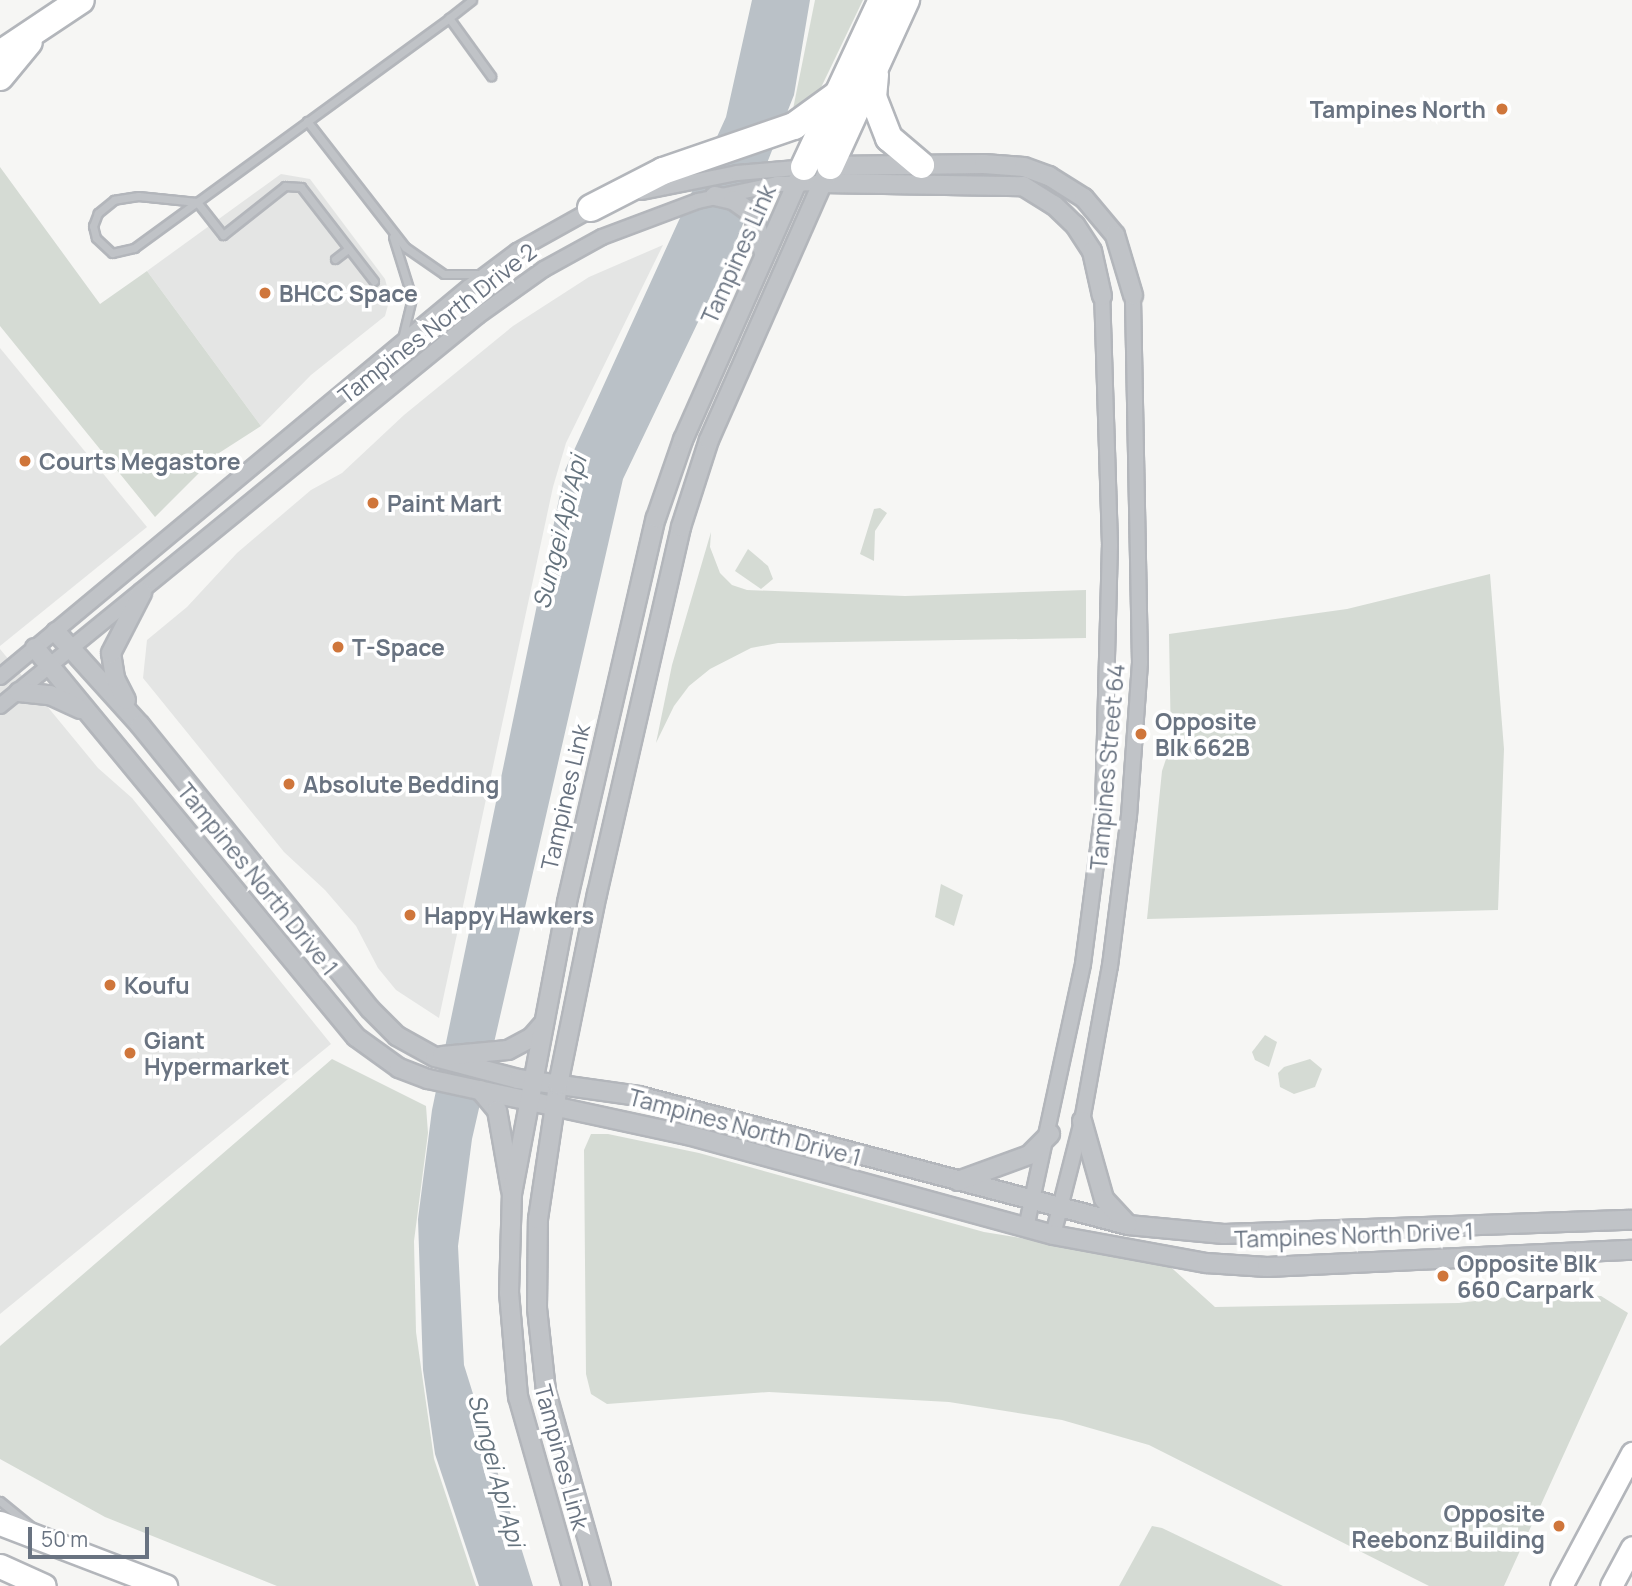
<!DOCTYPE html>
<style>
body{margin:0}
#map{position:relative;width:1632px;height:1586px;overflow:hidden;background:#f6f6f4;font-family:Manrope,sans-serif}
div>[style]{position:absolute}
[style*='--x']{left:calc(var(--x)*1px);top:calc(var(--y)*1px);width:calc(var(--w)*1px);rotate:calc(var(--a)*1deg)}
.built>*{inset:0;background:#e4e5e4}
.green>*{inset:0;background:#d5dbd4}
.water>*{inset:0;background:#bac1c7}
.roads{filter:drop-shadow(2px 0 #b3b6bb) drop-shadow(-2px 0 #b3b6bb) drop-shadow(0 2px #b3b6bb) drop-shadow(0 -2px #b3b6bb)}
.service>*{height:7px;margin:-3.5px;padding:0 3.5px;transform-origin:3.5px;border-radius:3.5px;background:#c0c3c7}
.minor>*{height:14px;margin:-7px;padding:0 7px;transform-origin:7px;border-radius:7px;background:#c0c3c7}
.tertiary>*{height:18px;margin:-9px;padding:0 9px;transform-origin:9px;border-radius:9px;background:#c0c3c7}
.secondary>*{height:21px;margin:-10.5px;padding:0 10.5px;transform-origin:10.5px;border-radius:10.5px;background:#fff}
.primary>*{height:23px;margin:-11.5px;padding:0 11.5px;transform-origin:11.5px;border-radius:11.5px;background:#fff}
.motorway>*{height:26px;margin:-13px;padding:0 13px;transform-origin:13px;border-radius:13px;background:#fff}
.dots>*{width:19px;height:19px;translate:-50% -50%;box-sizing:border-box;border:4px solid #fff;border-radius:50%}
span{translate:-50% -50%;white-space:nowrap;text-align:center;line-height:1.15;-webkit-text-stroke:7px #fff;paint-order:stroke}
.poi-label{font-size:23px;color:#697381;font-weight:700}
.right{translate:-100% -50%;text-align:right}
.left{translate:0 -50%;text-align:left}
.street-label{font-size:23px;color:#697381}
.water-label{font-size:24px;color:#65737e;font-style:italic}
.scale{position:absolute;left:28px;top:1527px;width:121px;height:32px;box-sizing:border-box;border:4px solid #697381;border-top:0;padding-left:9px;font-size:21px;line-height:24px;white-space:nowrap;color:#697381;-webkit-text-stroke:5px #fff;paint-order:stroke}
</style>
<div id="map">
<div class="built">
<div style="clip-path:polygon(281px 174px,310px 179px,385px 279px,390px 298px,385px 316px,311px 375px,261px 426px,147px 271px)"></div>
<div style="clip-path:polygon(663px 245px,566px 443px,553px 487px,439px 1018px,396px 990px,378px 968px,356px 926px,325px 890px,284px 852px,143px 678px,147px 640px,187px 607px,237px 553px,311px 490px,342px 473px,404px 415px,513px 326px,589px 277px)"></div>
<div style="clip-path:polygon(0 348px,147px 527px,0 646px)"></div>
<div style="clip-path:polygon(0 649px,98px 768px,132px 798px,331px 1044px,0 1314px)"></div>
</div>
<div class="green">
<div style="clip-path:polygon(815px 0,863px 0,816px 98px,792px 114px)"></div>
<div style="clip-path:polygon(0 167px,100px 304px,147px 271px,261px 426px,219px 453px,155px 517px,0 326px)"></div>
<div style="clip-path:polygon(880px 508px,887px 513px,875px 531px,874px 561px,860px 554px,874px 509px)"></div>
<div style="clip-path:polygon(711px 532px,710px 547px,720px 573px,732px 585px,747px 590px,905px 596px,1086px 590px,1086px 638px,778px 643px,751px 648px,710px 669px,689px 686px,674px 706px,656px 743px,672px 665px)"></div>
<div style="clip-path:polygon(748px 549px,768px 566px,773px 579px,761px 589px,735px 571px)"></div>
<div style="clip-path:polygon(1490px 574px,1504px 749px,1498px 910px,1147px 919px,1162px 771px,1171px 744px,1169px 634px,1347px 609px)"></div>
<div style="clip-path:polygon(941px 884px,963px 895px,954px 926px,935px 917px)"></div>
<div style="clip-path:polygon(1265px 1035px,1277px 1042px,1269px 1067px,1255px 1060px,1252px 1052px)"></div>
<div style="clip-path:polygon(332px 1059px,426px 1106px,428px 1133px,414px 1241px,416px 1332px,434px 1459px,476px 1586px,277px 1586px,105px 1517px,0 1459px,0 1346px)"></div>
<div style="clip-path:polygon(1310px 1059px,1322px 1069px,1315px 1087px,1294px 1094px,1280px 1087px,1278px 1073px,1284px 1067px)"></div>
<div style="clip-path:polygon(591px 1134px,608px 1134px,699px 1153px,984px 1232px,1164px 1261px,1215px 1307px,1459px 1303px,1539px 1293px,1601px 1296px,1628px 1313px,1504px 1586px,1429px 1586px,1149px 1445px,1062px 1420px,949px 1402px,769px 1392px,607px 1404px,591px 1394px,586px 1374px,584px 1150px)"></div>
<div style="clip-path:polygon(1152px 1526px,1162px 1528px,1283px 1586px,1119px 1586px)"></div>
</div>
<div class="water">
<div style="clip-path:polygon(752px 0,810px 0,794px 95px,733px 249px,623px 479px,472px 1139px,458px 1246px,464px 1365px,533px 1586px,479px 1586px,435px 1454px,423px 1370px,418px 1219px,432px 1110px,565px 470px,726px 117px)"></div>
</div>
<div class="roads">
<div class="service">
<div style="--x:449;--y:18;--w:72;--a:54.1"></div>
<div style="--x:307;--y:121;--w:160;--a:52.1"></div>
<div style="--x:405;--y:247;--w:47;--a:34.7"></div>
<div style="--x:444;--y:274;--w:36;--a:0"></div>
<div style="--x:197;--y:202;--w:59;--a:-174.2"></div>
<div style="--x:138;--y:196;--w:24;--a:171"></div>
<div style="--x:114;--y:200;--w:21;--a:141"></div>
<div style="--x:98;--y:213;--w:14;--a:111"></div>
<div style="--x:93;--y:226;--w:12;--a:76"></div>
<div style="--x:96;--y:238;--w:22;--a:43"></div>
<div style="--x:112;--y:253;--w:23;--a:-13"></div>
<div style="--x:134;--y:248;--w:390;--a:-36.1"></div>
<div style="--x:449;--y:18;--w:29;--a:-38"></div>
<div style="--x:197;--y:202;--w:42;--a:51.8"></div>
<div style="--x:223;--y:235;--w:79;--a:-38.3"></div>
<div style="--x:285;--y:186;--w:16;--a:4"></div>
<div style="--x:301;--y:187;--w:119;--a:52.2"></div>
<div style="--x:393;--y:237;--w:64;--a:72.7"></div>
<div style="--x:412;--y:298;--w:42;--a:103.7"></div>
<div style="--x:335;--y:259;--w:16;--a:-38"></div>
<div style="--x:0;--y:1501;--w:41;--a:39.1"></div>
</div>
<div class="minor">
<div style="--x:642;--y:192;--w:97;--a:-11.3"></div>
<div style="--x:737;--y:173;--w:71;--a:-4.8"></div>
<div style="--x:0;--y:677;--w:610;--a:-39.75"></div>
<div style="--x:469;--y:287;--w:60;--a:-36.9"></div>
<div style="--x:517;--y:251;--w:90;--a:-29.1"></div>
<div style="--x:0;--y:706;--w:617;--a:-39.21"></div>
<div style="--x:478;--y:316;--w:81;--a:-35.5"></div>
<div style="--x:544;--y:269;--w:66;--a:-28.9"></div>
<div style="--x:602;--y:237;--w:103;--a:-20.6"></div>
<div style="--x:698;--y:201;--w:81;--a:-12.1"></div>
<div style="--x:777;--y:184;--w:45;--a:-1.3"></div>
<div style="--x:1026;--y:1228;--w:270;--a:-77.8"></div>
<div style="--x:1083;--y:964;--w:155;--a:-82.6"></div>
<div style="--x:1103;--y:810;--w:265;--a:-88.5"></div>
<div style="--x:1110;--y:545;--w:249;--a:-91.8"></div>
<div style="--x:1053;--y:1235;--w:118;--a:-75.7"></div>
<div style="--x:1082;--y:1121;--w:158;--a:-79.8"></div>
<div style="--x:1110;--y:966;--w:151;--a:-82.8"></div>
<div style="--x:1129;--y:816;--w:153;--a:-85.9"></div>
<div style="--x:1140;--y:663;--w:368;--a:-91.1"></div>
</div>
<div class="tertiary">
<div style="--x:822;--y:183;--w:201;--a:0.9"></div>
<div style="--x:1023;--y:186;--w:36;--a:32"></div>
<div style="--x:1054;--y:205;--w:29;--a:44"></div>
<div style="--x:1075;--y:225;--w:31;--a:57"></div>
<div style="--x:1092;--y:251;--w:46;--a:77.5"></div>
<div style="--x:715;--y:196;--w:18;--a:13"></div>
<div style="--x:733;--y:200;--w:24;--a:35"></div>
<div style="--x:753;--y:214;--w:41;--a:74.2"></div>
<div style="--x:56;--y:632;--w:125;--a:47.9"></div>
<div style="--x:140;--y:725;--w:365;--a:51"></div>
<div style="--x:370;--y:1009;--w:38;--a:45"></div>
<div style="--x:397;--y:1036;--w:43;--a:28.9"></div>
<div style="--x:435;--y:1057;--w:86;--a:14.8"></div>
<div style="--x:518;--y:1079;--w:122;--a:8"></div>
<div style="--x:639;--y:1096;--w:506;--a:14.78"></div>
<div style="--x:1128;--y:1225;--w:96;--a:5.4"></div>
<div style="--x:1224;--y:1234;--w:408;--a:-2"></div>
<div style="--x:35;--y:648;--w:504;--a:50.47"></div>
<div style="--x:356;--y:1037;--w:53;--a:35.8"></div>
<div style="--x:399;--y:1068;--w:31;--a:21"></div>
<div style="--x:428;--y:1079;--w:266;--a:12.2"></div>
<div style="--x:688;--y:1135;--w:378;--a:15.3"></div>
<div style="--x:1053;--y:1235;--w:156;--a:10.4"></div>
<div style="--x:1206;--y:1263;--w:61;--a:3.8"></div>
<div style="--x:1267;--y:1267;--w:365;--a:-2.7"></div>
<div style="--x:19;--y:692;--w:31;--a:6"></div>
<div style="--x:50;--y:695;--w:33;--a:25"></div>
<div style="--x:126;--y:700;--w:25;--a:-117"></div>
<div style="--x:115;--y:678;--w:25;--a:-99"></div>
<div style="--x:111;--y:653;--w:68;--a:-62.7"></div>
<div style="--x:442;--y:1056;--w:66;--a:-5.2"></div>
<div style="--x:508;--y:1050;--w:26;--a:-28"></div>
<div style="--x:531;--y:1038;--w:20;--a:-49"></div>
<div style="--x:480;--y:1090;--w:26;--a:50"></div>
<div style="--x:497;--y:1110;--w:81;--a:80.1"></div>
<div style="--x:1082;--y:1121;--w:81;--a:74.2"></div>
<div style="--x:1104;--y:1199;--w:35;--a:47"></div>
<div style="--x:958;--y:1181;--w:76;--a:-20.1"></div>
<div style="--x:1029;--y:1155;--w:30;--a:-45"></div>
<div style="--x:572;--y:1586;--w:197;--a:-105.9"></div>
<div style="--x:518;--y:1397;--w:104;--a:-94.9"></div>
<div style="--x:509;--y:1293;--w:99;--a:-88.3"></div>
<div style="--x:512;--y:1194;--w:297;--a:-79.3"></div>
<div style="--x:567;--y:902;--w:394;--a:-77"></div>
<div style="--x:656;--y:518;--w:83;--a:-70.9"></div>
<div style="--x:683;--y:440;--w:299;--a:-66.1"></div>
<div style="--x:601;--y:1586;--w:203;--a:-105.8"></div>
<div style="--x:546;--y:1391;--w:83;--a:-96.2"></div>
<div style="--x:537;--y:1308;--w:89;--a:-89.4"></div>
<div style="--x:538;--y:1219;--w:135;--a:-81.5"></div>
<div style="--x:558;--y:1085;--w:195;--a:-78.5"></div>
<div style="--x:597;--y:894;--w:376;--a:-77.1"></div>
<div style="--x:681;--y:527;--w:91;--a:-72.2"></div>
<div style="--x:709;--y:440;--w:300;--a:-66.2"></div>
<div style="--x:830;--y:166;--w:154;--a:-0.7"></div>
<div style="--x:984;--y:164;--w:40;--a:4.3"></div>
<div style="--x:1024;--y:167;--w:27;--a:20"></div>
<div style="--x:1049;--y:176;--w:41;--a:32.2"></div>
<div style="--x:1084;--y:198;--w:48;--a:50"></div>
<div style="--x:1115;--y:235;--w:63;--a:73.3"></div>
</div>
<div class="secondary">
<div style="--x:1561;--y:1586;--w:151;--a:-61.9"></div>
<div style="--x:1611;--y:1586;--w:44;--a:-61.7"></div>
</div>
<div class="primary">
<div style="--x:0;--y:1523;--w:177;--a:20.9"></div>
<div style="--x:0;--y:1566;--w:48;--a:24.4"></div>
</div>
<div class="motorway">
<div style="--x:0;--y:54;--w:97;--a:-33.7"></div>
<div style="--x:875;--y:75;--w:22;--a:95"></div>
<div style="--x:873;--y:97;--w:44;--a:68.7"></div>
<div style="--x:889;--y:138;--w:42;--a:40.2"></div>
<div style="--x:0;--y:77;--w:45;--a:-50.4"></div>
<div style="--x:830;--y:166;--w:183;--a:-65.4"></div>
<div style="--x:804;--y:167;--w:184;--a:-65"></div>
<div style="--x:591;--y:208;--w:81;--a:-27.2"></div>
<div style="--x:663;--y:171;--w:139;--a:-19"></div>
<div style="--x:794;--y:126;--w:54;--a:-36"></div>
</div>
</div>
<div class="dots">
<div style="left:1502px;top:109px;background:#cf763b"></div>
<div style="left:265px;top:293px;background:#cf763b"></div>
<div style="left:25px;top:461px;background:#cf763b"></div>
<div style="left:373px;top:503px;background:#cf763b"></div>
<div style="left:338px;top:647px;background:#cf763b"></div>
<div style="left:1141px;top:734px;background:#cf763b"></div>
<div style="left:289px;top:784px;background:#cf763b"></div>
<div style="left:410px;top:915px;background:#cf763b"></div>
<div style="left:110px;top:985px;background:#cf763b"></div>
<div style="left:130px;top:1053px;background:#cf763b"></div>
<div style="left:1443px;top:1276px;background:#cf763b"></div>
<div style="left:1559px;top:1526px;background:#cf763b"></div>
</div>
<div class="poi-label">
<span class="right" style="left:1486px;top:109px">Tampines North</span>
<span class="left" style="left:279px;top:293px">BHCC Space</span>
<span class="left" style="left:39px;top:461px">Courts Megastore</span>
<span class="left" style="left:387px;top:503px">Paint Mart</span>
<span class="left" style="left:352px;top:647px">T-Space</span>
<span class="left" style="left:1155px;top:734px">Opposite<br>Blk 662B</span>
<span class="left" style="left:303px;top:784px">Absolute Bedding</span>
<span class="left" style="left:424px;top:915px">Happy Hawkers</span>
<span class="left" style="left:124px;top:985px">Koufu</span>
<span class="left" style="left:144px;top:1053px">Giant<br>Hypermarket</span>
<span class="left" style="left:1457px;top:1276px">Opposite Blk<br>660 Carpark</span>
<span class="right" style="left:1545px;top:1526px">Opposite<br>Reebonz Building</span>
</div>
<div class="street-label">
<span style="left:738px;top:254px;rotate:-66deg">Tampines Link</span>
<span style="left:437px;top:323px;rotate:-38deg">Tampines North Drive 2</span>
<span style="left:1107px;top:767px;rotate:-85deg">Tampines Street 64</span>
<span style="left:565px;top:797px;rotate:-77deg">Tampines Link</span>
<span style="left:258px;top:879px;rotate:51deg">Tampines North Drive 1</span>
<span style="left:745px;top:1127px;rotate:15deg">Tampines North Drive 1</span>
<span style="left:1354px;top:1235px;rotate:-2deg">Tampines North Drive 1</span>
<span style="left:562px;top:1457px;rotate:75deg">Tampines Link</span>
</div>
<div class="water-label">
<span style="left:559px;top:532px;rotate:-76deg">Sungei Api Api</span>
<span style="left:497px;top:1470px;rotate:75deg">Sungei Api Api</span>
</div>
<div class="scale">50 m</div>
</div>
